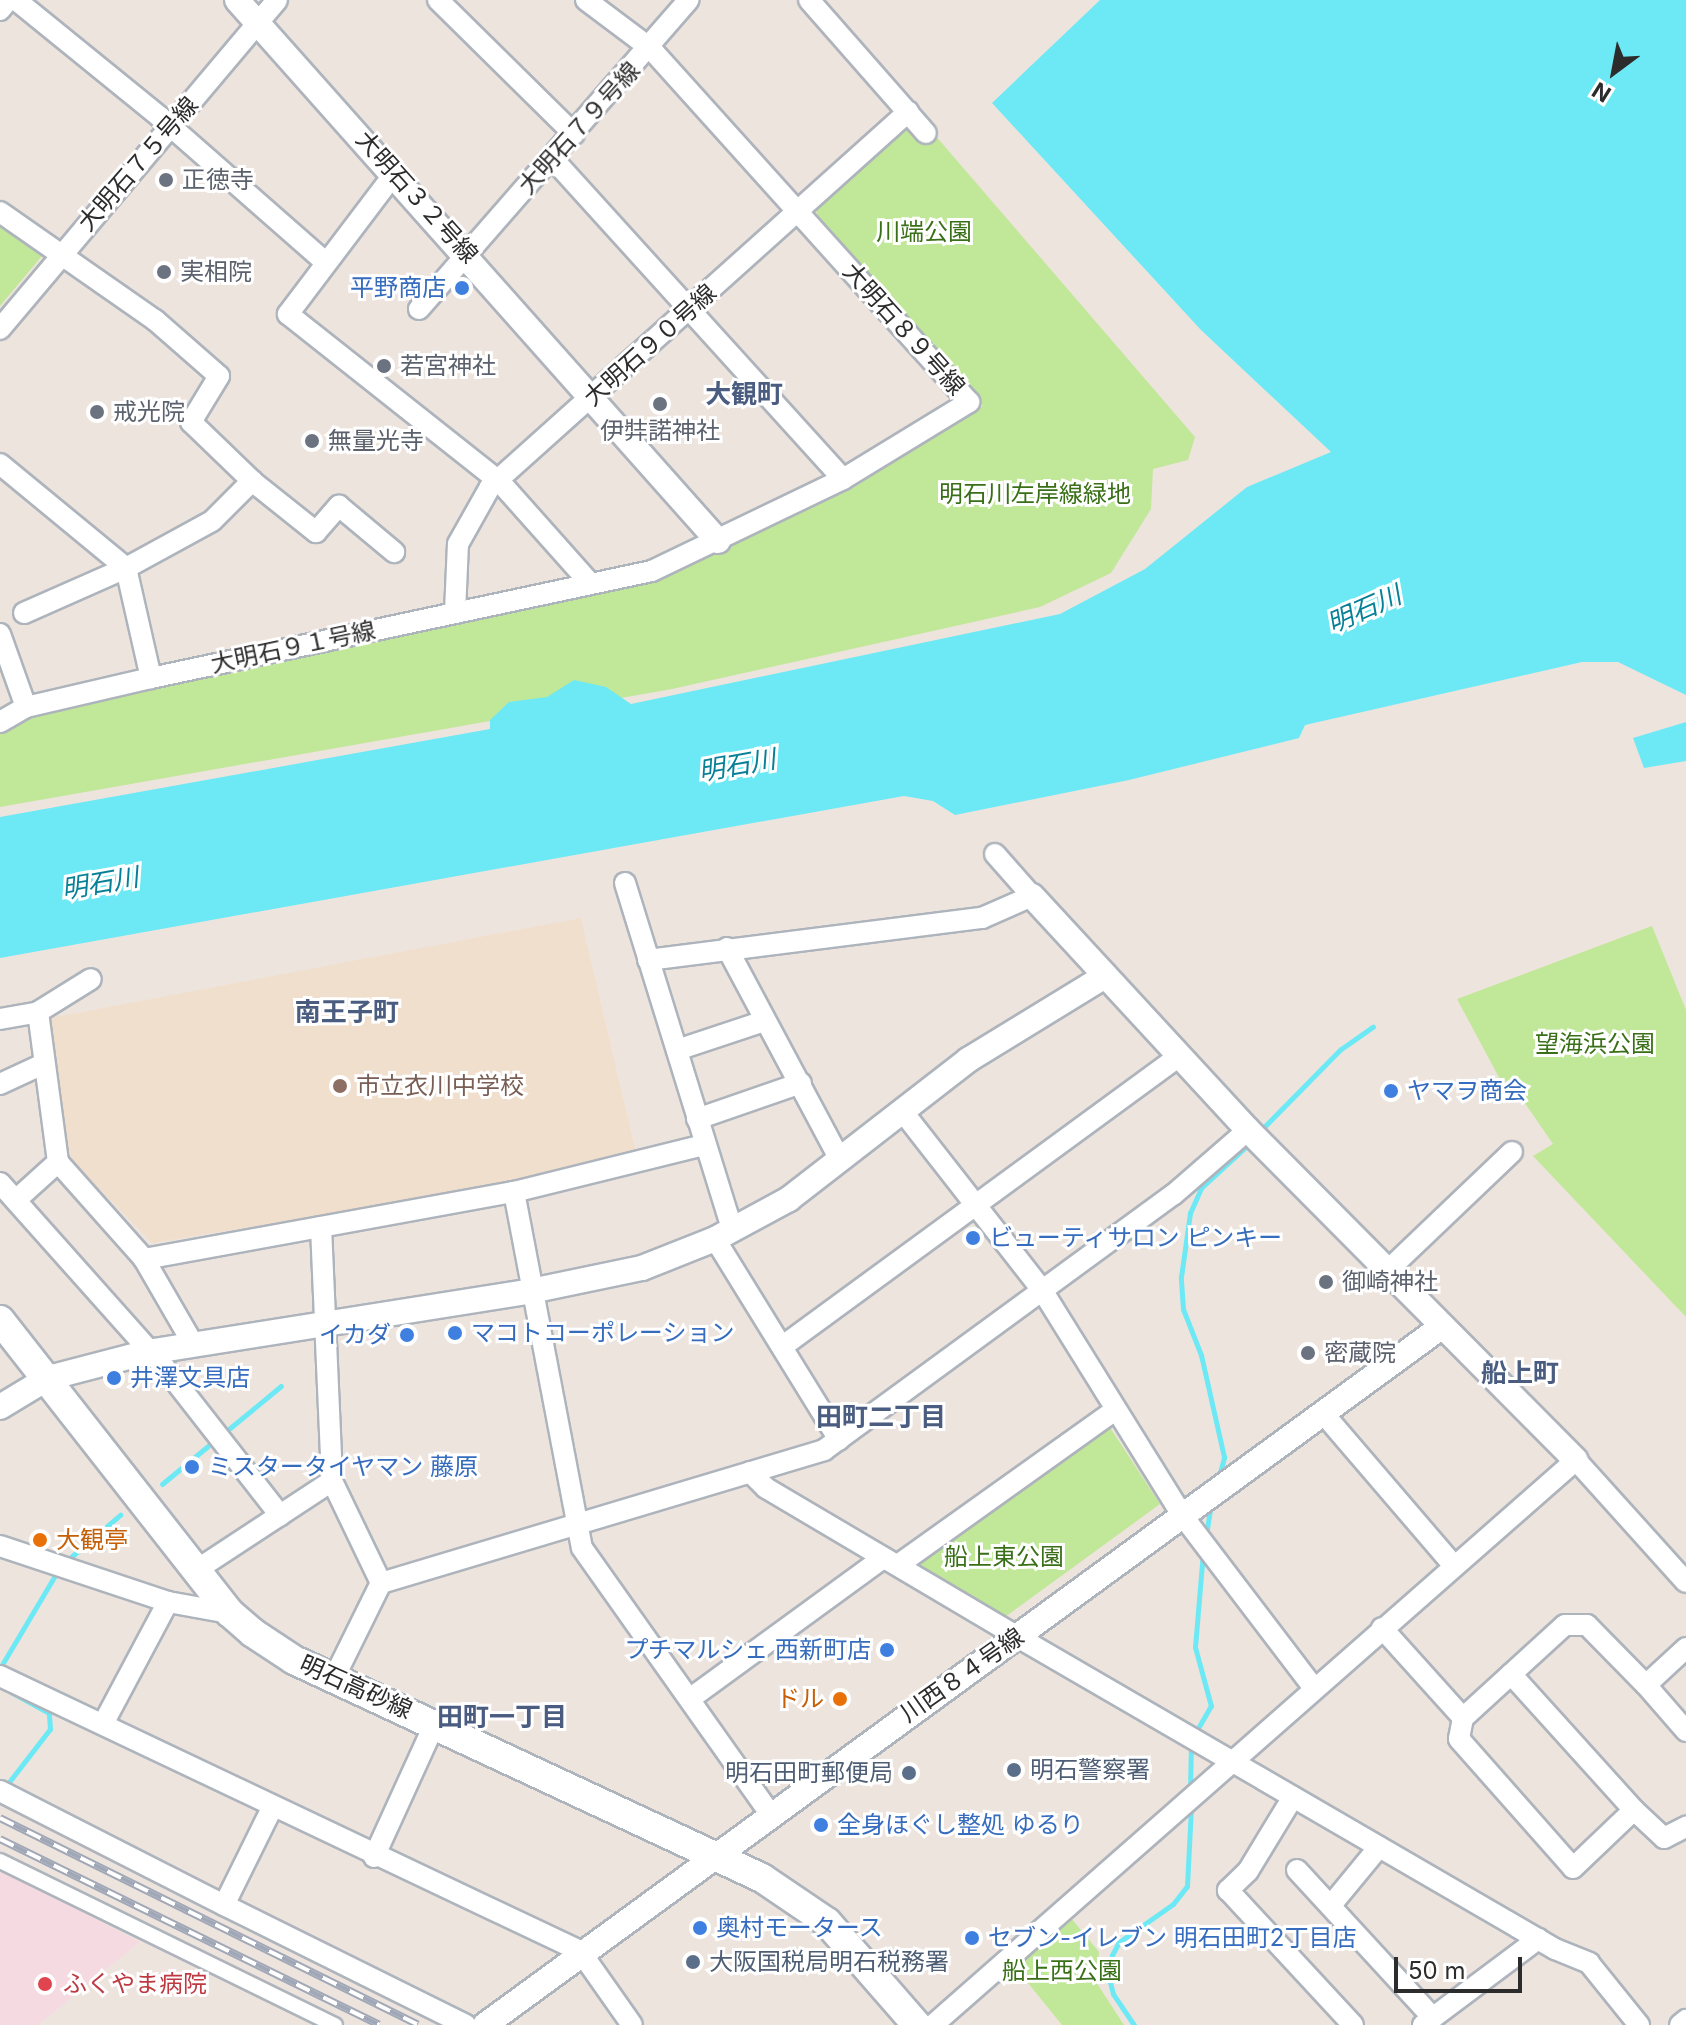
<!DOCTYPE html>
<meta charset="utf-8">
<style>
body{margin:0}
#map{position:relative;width:1686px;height:2025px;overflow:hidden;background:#eee4de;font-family:Inter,"Noto Sans JP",sans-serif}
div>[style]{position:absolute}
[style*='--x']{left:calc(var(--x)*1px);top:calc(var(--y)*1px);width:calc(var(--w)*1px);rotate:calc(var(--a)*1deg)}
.education>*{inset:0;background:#f1dfcd}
.medical>*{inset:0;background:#f5dbe1}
.green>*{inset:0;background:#c1e798}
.water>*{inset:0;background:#6ce9f5}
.stream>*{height:5px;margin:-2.5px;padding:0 2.5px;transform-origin:2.5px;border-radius:2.5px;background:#6ce9f5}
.roads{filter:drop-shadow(2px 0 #aeb4bc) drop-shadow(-2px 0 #aeb4bc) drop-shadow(0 2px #aeb4bc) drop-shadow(0 -2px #aeb4bc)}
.pedestrian>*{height:14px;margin:-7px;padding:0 7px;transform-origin:7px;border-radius:7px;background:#fff}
.minor>*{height:20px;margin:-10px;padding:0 10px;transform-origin:10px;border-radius:10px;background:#fff}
.tertiary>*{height:24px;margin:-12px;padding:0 12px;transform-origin:12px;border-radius:12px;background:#fff}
.secondary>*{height:28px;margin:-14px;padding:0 14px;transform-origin:14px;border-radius:14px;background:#fff}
.rail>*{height:8px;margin-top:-4px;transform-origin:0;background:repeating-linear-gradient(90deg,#fff 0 15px,#a0a8b7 0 30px);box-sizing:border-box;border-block:2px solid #a0a8b7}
.dots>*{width:22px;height:22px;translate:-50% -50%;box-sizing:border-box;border:4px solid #fff;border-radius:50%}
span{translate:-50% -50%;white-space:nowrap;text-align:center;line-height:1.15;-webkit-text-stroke:6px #fff;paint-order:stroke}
.street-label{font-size:24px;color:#2c2c2c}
.worship-label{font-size:24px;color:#5b616d}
.left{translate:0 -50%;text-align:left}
.park-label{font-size:24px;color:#396f17}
.shop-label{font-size:24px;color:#366cbe}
.right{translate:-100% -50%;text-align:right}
.education-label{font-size:24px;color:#785e54}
.food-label{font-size:24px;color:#c56008}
.service-label{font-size:24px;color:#4e5e75}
.health-label{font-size:24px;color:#be3a42}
.neighbourhood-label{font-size:26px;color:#4a5d80;font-weight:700}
.water-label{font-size:26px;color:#078097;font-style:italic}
.north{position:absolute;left:1574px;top:32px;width:80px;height:80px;-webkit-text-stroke:6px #fff;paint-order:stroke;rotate:212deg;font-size:22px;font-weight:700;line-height:32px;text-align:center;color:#2c2c2c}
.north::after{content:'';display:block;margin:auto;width:28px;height:36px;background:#2c2c2c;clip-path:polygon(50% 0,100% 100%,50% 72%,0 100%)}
.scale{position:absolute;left:1394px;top:1957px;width:128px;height:36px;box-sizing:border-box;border:4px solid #2c2c2c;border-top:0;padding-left:10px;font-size:24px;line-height:28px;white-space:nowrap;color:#2c2c2c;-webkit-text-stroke:6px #fff;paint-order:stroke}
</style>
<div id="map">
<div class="education">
<div style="clip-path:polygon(581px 918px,636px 1153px,517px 1183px,152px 1243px,70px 1158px,50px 1018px)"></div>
</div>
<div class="medical">
<div style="clip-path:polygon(0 1870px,140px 1942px,38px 2025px,0 2025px)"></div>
</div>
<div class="green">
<div style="clip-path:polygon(922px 120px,1195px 437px,1188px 460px,1153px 469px,1151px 509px,1111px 573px,1040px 607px,672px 689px,0 807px,0 731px,30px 713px,93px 702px,723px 546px,851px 489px,983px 406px,821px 224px,815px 208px,889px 140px)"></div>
<div style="clip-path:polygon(0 225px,40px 248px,42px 256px,0 306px)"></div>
<div style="clip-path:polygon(1652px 926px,1686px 1010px,1686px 1317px,1533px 1156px,1553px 1144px,1509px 1080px,1502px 1083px,1457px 999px)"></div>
<div style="clip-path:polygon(1101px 1427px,1111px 1429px,1160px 1504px,1001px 1620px,915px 1568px,919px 1557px)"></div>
<div style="clip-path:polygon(1071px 1918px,1099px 1952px,1096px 1982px,1124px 2025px,1062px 2025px,1015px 1967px)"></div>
</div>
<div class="water">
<div style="clip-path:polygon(1100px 0,1686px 0,1686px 695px,1618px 662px,1582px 662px,1305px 725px,1299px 738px,1129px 780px,955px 815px,933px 801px,904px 796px,0 958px,0 817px,490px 729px,490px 720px,509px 702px,547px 697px,574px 680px,606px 687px,631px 704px,1060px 614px,1145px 569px,1247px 487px,1331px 452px,1201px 330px,992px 103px)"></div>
<div style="clip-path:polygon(1686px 722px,1686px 761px,1644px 768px,1633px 738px)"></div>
</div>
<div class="stream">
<div style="--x:1260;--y:1131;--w:115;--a:-45.4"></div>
<div style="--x:1341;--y:1049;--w:39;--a:-35"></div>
<div style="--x:230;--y:1428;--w:66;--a:-39.5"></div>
<div style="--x:1218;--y:1480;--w:24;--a:-75"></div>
<div style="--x:1224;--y:1457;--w:105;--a:-102.7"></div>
<div style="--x:1201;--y:1355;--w:49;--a:-111.4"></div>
<div style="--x:1183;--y:1309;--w:32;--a:-94"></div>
<div style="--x:1181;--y:1277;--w:65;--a:-82"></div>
<div style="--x:1190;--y:1213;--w:27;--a:-66"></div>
<div style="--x:1201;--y:1188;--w:68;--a:-42.6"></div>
<div style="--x:162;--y:1484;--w:60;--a:-39.6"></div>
<div style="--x:1206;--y:1535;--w:30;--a:-81"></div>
<div style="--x:71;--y:1557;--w:65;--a:-40.6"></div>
<div style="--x:0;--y:1668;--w:112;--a:-59.3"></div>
<div style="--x:1194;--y:1735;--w:34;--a:-60"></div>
<div style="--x:1211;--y:1706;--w:61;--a:-105.2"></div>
<div style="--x:1195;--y:1647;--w:95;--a:-85.2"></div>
<div style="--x:9;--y:1782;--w:67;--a:-52.3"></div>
<div style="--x:50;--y:1729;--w:16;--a:-94"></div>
<div style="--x:49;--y:1713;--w:43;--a:-151.1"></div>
<div style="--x:1190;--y:1790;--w:46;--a:-88.8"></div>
<div style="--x:1134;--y:2025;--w:37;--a:-124"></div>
<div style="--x:1113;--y:1994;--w:21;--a:-104"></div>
<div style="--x:1108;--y:1974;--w:19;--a:-78"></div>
<div style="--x:1112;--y:1955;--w:15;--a:-62"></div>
<div style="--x:1119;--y:1942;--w:66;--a:-35.1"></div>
<div style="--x:1173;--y:1904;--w:23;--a:-52"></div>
<div style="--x:1187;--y:1886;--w:78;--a:-87.1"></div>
</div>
<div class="roads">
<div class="pedestrian">
<div style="--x:0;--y:1861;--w:373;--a:26.1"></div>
</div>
<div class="minor">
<div style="--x:16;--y:0;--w:186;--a:39.1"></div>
<div style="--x:160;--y:117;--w:221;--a:41.3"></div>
<div style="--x:438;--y:0;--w:191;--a:44.6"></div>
<div style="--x:809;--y:0;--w:177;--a:48.7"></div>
<div style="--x:0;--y:10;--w:13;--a:-51"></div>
<div style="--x:552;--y:158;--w:433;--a:47.8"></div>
<div style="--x:394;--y:174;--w:176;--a:127.1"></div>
<div style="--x:288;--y:314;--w:270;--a:38.4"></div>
<div style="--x:500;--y:482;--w:135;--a:48.3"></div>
<div style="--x:0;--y:212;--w:189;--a:34.9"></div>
<div style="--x:155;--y:320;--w:85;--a:41.2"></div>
<div style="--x:219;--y:376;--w:54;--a:121.3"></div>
<div style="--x:191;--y:422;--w:85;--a:44"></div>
<div style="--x:252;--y:481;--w:82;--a:38.6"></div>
<div style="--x:316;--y:532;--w:35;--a:-49"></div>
<div style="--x:339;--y:506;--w:72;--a:39.9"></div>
<div style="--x:419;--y:309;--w:410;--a:-48.9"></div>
<div style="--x:0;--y:329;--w:430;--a:-49.9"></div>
<div style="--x:0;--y:464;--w:163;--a:39.5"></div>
<div style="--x:126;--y:568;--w:113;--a:77.2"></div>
<div style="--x:455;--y:612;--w:68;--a:-87.5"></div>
<div style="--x:458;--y:544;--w:65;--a:-60.7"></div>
<div style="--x:490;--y:487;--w:562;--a:-41.9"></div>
<div style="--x:24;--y:613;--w:111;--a:-23.8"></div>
<div style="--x:126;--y:568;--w:98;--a:-28.7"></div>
<div style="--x:212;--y:521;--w:57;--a:-45"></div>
<div style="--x:0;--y:634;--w:77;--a:70.4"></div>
<div style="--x:0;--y:722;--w:30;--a:-30"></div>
<div style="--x:26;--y:707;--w:128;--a:-13.1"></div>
<div style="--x:151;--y:678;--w:512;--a:-12.06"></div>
<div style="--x:652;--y:571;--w:212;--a:-25.7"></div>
<div style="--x:843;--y:479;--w:148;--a:-31.4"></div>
<div style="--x:969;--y:402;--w:477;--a:-132"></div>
<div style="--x:650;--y:48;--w:80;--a:-143.1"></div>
<div style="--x:625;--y:883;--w:362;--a:72.8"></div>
<div style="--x:727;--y:948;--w:240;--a:61.9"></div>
<div style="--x:648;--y:960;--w:337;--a:-7.2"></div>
<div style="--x:982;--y:918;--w:55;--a:-23.7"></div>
<div style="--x:1032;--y:896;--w:56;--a:-131.4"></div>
<div style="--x:38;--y:1012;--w:151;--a:82.4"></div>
<div style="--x:58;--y:1162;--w:130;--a:48.4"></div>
<div style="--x:144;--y:1259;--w:98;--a:60"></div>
<div style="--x:0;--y:1019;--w:39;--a:-10"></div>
<div style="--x:38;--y:1012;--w:62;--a:-31.9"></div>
<div style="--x:677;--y:1050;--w:92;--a:-18.4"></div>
<div style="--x:0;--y:1084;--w:47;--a:-24.9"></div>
<div style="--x:903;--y:1112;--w:226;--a:52"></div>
<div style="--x:1042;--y:1290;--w:265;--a:58.1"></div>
<div style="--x:1182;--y:1515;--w:216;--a:52.7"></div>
<div style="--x:697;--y:1119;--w:110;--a:-19.1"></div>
<div style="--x:0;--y:1183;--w:248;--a:48.3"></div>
<div style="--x:165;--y:1368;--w:187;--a:52"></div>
<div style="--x:514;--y:1192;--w:362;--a:79.2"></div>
<div style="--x:582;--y:1548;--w:326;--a:54.7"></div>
<div style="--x:16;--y:1200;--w:57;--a:-42.1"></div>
<div style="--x:321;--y:1227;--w:254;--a:87.5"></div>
<div style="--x:332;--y:1481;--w:113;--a:64.3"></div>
<div style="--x:715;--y:1239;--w:236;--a:58.3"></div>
<div style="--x:144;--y:1259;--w:376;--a:-10.3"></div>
<div style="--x:514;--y:1192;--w:196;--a:-13.9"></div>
<div style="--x:1386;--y:1272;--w:174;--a:-43.6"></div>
<div style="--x:783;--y:1346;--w:491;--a:-36.2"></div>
<div style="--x:1323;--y:1413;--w:201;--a:49.4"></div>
<div style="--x:750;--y:1472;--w:23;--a:45"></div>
<div style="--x:766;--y:1488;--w:291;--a:30.6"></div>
<div style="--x:1016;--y:1636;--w:623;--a:30.14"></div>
<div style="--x:1555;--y:1949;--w:37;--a:22"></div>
<div style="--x:1589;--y:1963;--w:80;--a:51.1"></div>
<div style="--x:0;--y:1546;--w:177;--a:18.4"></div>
<div style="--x:168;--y:1602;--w:63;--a:10.1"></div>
<div style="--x:898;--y:1565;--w:267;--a:-35.5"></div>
<div style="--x:198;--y:1569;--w:160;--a:-33.3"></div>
<div style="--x:1382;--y:1628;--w:121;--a:48"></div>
<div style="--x:1463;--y:1718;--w:21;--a:101"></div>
<div style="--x:1459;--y:1739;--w:172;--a:48.5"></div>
<div style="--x:1573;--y:1868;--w:84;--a:-43.6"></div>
<div style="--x:1634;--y:1810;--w:41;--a:43"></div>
<div style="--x:1664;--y:1838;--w:25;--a:-27"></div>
<div style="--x:1686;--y:1648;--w:54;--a:137.2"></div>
<div style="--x:1646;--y:1685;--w:61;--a:49"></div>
<div style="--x:1511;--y:1674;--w:183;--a:47.9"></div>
<div style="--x:0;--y:1676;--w:642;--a:25.37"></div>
<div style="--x:580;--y:1951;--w:90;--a:54.9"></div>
<div style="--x:335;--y:1676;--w:104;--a:-63.7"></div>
<div style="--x:381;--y:1583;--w:463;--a:-16.7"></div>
<div style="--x:824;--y:1450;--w:432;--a:-36.2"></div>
<div style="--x:1173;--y:1195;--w:99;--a:-40.9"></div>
<div style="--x:691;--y:1698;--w:238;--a:-36.1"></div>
<div style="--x:1463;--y:1718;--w:138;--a:-42.4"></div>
<div style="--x:1565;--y:1625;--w:22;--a:0"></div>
<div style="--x:1587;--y:1625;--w:84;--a:45.5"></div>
<div style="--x:103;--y:1724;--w:138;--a:-62"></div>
<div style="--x:0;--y:1791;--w:251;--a:27"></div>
<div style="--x:1293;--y:1797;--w:87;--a:121.3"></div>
<div style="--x:1248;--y:1871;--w:28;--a:136"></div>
<div style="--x:1228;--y:1890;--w:184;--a:47.2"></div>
<div style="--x:272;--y:1808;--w:108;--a:116.3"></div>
<div style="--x:224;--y:1905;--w:270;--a:26.4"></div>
<div style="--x:374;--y:1857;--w:147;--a:-65.5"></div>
<div style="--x:1297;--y:1870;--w:201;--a:47.4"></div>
<div style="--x:1332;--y:1904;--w:74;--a:-50.5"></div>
<div style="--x:933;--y:2025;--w:856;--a:-41.31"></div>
<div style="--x:1576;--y:1460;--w:164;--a:48"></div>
<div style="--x:1423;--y:2025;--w:144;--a:-36.8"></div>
<div style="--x:1680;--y:2025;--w:8;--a:-40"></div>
</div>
<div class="tertiary">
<div style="--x:237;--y:0;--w:724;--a:48.36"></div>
<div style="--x:1032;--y:896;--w:318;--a:47.3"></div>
<div style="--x:1248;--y:1130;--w:465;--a:45.2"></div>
<div style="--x:0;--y:1407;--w:56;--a:-31.1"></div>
<div style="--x:48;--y:1378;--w:103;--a:-14.6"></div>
<div style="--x:148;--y:1352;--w:388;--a:-9"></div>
<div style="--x:531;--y:1291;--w:113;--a:-11.7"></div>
<div style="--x:642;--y:1268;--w:79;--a:-21.7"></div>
<div style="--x:715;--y:1239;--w:84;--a:-28.4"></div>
<div style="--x:789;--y:1199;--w:227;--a:-37.8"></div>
<div style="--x:968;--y:1060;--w:161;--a:-31.5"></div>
<div style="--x:485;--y:2025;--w:1184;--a:-36.13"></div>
</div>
<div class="secondary">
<div style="--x:0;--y:1320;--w:372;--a:51.9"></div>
<div style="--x:230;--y:1613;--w:30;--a:41"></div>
<div style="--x:253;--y:1633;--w:49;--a:33.4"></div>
<div style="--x:294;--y:1660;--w:516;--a:24.98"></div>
<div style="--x:762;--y:1878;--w:78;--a:34.1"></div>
<div style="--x:827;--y:1922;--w:137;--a:48.9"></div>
</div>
</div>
<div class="rail">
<div style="--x:0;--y:1818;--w:466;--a:26.3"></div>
<div style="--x:0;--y:1839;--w:422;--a:26.1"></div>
</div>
<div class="dots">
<div style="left:166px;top:180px;background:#6b7280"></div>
<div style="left:164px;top:272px;background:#6b7280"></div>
<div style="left:462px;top:288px;background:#3f7fe0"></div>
<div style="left:384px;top:366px;background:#6b7280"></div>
<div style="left:660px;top:404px;background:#6b7280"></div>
<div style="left:97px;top:412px;background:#6b7280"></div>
<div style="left:312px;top:441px;background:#6b7280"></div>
<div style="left:340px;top:1086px;background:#8d6e63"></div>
<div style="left:1391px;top:1091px;background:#3f7fe0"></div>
<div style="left:973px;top:1238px;background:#3f7fe0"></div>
<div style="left:1326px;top:1282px;background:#6b7280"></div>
<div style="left:455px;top:1333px;background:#3f7fe0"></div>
<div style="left:407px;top:1335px;background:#3f7fe0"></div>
<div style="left:1308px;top:1353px;background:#6b7280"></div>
<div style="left:114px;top:1378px;background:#3f7fe0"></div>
<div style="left:192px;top:1467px;background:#3f7fe0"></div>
<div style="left:40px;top:1540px;background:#e8710a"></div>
<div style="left:887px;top:1650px;background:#3f7fe0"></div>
<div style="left:840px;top:1699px;background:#e8710a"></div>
<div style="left:1014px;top:1770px;background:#5c6f8a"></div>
<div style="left:909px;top:1773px;background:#5c6f8a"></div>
<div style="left:821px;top:1825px;background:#3f7fe0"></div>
<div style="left:700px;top:1928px;background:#3f7fe0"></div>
<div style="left:972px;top:1938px;background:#3f7fe0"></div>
<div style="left:693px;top:1962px;background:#5c6f8a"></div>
<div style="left:45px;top:1984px;background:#e0444e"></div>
</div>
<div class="street-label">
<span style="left:579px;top:128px;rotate:-48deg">大明石７９号線</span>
<span style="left:138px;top:164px;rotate:-49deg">大明石７５号線</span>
<span style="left:417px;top:197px;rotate:48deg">大明石３２号線</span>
<span style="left:904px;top:329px;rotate:48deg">大明石８９号線</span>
<span style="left:650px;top:345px;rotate:-42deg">大明石９０号線</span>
<span style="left:293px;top:647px;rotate:-12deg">大明石９１号線</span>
<span style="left:962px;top:1675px;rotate:-35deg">川西８４号線</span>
<span style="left:356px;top:1687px;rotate:24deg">明石高砂線</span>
</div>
<div class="worship-label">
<span class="left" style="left:182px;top:180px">正徳寺</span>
<span class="left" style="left:180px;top:272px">実相院</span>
<span class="left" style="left:400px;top:366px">若宮神社</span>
<span class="left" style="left:113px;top:412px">戒光院</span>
<span style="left:660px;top:431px">伊弉諾神社</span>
<span class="left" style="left:328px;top:441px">無量光寺</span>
<span class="left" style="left:1342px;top:1282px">御崎神社</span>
<span class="left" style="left:1324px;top:1353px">密蔵院</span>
</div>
<div class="park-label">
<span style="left:924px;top:232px">川端公園</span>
<span style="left:1035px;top:494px">明石川左岸線緑地</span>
<span style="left:1595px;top:1044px">望海浜公園</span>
<span style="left:1004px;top:1557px">船上東公園</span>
<span style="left:1062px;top:1971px">船上西公園</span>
</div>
<div class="shop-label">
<span class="right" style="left:446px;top:288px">平野商店</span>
<span class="left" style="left:1407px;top:1091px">ヤマヲ商会</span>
<span class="left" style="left:989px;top:1238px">ビューティサロン ピンキー</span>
<span class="left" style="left:471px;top:1333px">マコトコーポレーション</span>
<span class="right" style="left:391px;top:1335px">イカダ</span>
<span class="left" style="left:130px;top:1378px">井澤文具店</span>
<span class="left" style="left:208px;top:1467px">ミスタータイヤマン 藤原</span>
<span class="right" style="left:871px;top:1650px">プチマルシェ 西新町店</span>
<span class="left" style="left:837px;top:1825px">全身ほぐし整処 ゆるり</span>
<span class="left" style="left:716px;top:1928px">奥村モータース</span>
<span class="left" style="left:988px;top:1938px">セブン-イレブン 明石田町2丁目店</span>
</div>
<div class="education-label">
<span class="left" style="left:356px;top:1086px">市立衣川中学校</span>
</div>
<div class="food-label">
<span class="left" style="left:56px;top:1540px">大観亭</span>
<span class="right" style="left:824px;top:1699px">ドル</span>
</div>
<div class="service-label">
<span class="left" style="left:1030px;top:1770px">明石警察署</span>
<span class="right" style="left:893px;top:1773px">明石田町郵便局</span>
<span class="left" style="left:709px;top:1962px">大阪国税局明石税務署</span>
</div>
<div class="health-label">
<span class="left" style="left:63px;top:1984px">ふくやま病院</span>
</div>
<div class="neighbourhood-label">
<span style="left:744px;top:394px">大観町</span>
<span style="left:347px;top:1012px">南王子町</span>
<span style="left:1520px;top:1373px">船上町</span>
<span style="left:881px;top:1417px">田町二丁目</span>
<span style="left:502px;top:1717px">田町一丁目</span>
</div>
<div class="water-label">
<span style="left:1364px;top:609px;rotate:-24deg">明石川</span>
<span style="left:737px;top:765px;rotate:-10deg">明石川</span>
<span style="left:100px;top:883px;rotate:-10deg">明石川</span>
</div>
<div class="north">N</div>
<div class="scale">50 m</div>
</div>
